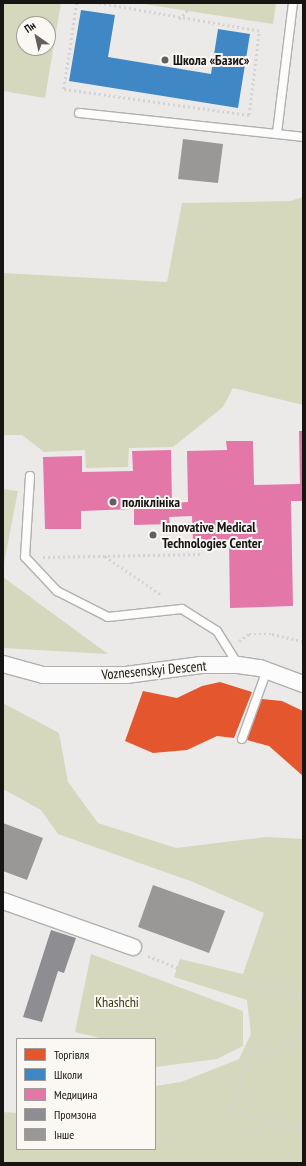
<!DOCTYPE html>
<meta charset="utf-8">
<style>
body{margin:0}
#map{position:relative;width:306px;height:1166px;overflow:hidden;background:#eceae8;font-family:"PT Sans Narrow",sans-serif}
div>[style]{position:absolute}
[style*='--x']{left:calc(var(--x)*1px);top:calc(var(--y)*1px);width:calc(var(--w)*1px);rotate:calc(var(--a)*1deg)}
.green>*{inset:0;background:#d5d8bd}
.shops>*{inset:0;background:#e4572e}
.schools>*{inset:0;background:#3f88c5}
.health>*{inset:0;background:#e377a8}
.industry>*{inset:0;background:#8d8d92}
.building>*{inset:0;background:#9a9897}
.path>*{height:2.5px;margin-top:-1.25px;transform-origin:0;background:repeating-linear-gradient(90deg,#d4d3d3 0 2px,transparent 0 5px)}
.roads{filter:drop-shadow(1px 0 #b1b0ae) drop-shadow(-1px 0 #b1b0ae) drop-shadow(0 1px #b1b0ae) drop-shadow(0 -1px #b1b0ae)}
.lane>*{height:8px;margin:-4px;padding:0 4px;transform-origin:4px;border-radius:4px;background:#fcfcfc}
.street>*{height:16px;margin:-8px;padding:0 8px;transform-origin:8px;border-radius:8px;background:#fcfcfc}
.dots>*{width:11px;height:11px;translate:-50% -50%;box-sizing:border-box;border:2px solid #fbf7f3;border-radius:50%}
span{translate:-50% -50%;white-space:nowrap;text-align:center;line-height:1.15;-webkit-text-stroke:4px #fbf7f3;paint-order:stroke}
.poi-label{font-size:14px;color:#161514;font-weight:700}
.left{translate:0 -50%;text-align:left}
.street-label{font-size:14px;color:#161514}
.park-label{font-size:14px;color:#383b0f}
.frame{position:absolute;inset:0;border:4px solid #161514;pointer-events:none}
.legend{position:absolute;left:16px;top:1038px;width:140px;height:112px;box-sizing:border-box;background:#fbf7f3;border:1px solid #9f9d9a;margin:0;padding:5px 7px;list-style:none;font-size:12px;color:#161514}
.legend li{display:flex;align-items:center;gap:8px;height:20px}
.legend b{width:20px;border:1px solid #9f9d9a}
.north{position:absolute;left:16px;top:16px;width:40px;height:40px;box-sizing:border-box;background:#fbf7f3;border:1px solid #9f9d9a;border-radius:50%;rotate:326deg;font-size:11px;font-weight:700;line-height:16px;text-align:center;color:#161514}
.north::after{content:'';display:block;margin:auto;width:14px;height:18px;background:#61605e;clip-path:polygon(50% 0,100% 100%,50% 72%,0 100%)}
</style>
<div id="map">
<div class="green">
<div style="clip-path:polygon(evenodd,3px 3px,61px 3px,45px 98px,3px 91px,3px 3px,24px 24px,48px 24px,48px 48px,24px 48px,24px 24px)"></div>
<div style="clip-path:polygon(137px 3px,276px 3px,273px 24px)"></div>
<div style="clip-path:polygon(303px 197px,303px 405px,233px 388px,223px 407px,173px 447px,129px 448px,128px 467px,86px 468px,85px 450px,44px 452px,22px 435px,3px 435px,3px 273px,167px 282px,182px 203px,290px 201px)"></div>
<div style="clip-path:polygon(3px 489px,18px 491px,3px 568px)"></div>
<div style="clip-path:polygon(3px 577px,108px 654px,3px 648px)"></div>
<div style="clip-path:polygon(3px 703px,59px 733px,68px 782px,98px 823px,176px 848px,267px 837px,303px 839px,303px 1163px,3px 1163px,3px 1112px,17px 1113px,17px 1149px,155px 1149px,155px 1086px,181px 1082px,239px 1059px,251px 1034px,247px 1000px,174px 977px,180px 959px,243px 974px,264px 913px,193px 882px,58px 834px,41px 810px,3px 789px)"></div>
<div style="clip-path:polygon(91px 954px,243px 1011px,243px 1046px,217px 1059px,155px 1067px,155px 1039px,105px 1039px,75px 1032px)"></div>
</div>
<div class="shops">
<div style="clip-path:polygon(220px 682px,252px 692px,234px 738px,217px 736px,187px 750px,153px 753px,125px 741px,143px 691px,177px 698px,202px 686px)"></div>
<div style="clip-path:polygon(262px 699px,282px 701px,303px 711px,303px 776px,269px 746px,247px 740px)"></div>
</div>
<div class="schools">
<div style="clip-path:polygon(81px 10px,115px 15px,108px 57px,211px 74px,218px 29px,250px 34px,238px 108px,69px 81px)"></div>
</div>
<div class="health">
<div style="clip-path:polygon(299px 431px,303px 431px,303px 501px,291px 501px,293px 606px,230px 608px,229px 540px,193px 541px,192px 516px,169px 517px,170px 524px,134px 525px,134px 509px,81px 511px,81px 529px,45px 529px,43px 457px,82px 456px,82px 472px,133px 471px,132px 451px,171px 450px,172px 503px,188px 502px,187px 451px,227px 450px,226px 441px,253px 441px,254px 485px,300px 484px)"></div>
</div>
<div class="industry">
<div style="clip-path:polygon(51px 930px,76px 938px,64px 973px,58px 971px,42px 1022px,23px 1017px)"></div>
</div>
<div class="building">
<div style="clip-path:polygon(183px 139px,223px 144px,218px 183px,178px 179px)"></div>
<div style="clip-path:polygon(3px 823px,43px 838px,27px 880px,3px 871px)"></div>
<div style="clip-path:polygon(153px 885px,225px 911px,209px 953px,138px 927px)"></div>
</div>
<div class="path">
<div style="--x:77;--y:3;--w:87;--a:98.6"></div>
<div style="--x:64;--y:89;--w:187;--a:8"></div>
<div style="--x:249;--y:115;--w:85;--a:-83.2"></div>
<div style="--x:259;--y:31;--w:164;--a:-170.2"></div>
<div style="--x:179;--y:19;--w:22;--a:-47"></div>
<div style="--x:105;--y:556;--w:70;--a:34.6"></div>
<div style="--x:43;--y:557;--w:160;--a:-1.1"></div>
<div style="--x:239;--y:641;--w:12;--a:-35"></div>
<div style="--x:249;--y:634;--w:23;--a:0"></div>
<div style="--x:272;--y:634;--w:32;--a:13"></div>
<div style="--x:148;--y:956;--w:69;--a:21.3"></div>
<div style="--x:212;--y:981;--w:70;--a:5.7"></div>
<div style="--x:282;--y:988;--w:21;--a:25"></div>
<div style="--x:301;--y:997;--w:7;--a:74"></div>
<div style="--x:303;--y:1027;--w:16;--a:120"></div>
<div style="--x:295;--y:1041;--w:24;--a:150"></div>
<div style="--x:274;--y:1053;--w:24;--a:-175"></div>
<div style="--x:250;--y:1051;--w:63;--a:108.4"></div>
<div style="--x:230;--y:1111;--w:75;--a:13.1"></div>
</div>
<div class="roads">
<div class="lane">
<div style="--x:79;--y:113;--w:225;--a:6.1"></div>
<div style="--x:277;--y:133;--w:131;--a:-83"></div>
<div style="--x:30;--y:476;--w:81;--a:93.5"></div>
<div style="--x:25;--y:557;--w:47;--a:46.7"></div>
<div style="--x:57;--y:591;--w:57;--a:27"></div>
<div style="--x:108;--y:617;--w:74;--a:-6.2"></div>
<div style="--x:182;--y:609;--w:41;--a:32.2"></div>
<div style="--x:217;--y:631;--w:40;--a:58"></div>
<div style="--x:242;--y:739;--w:73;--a:-70.1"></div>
</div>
<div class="street">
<div style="--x:3;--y:664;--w:41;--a:15.4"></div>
<div style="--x:43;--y:675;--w:83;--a:0"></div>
<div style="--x:126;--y:675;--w:76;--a:-7.6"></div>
<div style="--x:201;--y:665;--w:37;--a:0"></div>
<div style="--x:238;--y:665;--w:22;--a:8"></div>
<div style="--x:260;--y:668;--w:46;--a:20.4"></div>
<div style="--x:3;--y:901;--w:138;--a:19.5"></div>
</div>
</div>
<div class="dots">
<div style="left:165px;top:60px;background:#61605e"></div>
<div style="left:113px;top:502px;background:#61605e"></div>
<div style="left:153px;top:535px;background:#61605e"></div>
</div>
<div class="poi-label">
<span class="left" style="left:173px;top:60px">Школа «Базис»</span>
<span class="left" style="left:122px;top:502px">поліклініка</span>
<span class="left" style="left:162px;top:535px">Innovative Medical<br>Technologies Center</span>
</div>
<div class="street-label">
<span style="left:154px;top:670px;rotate:-5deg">Voznesenskyi Descent</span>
</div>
<div class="park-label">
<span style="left:117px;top:1002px">Khashchi</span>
</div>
<div class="frame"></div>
<ul class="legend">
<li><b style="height:11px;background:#e4572e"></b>Торгівля</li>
<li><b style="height:11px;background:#3f88c5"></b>Школи</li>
<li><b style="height:11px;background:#e377a8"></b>Медицина</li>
<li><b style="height:11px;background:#8d8d92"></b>Промзона</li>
<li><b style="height:11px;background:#9a9897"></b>Інше</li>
</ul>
<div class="north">Пн</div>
</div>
